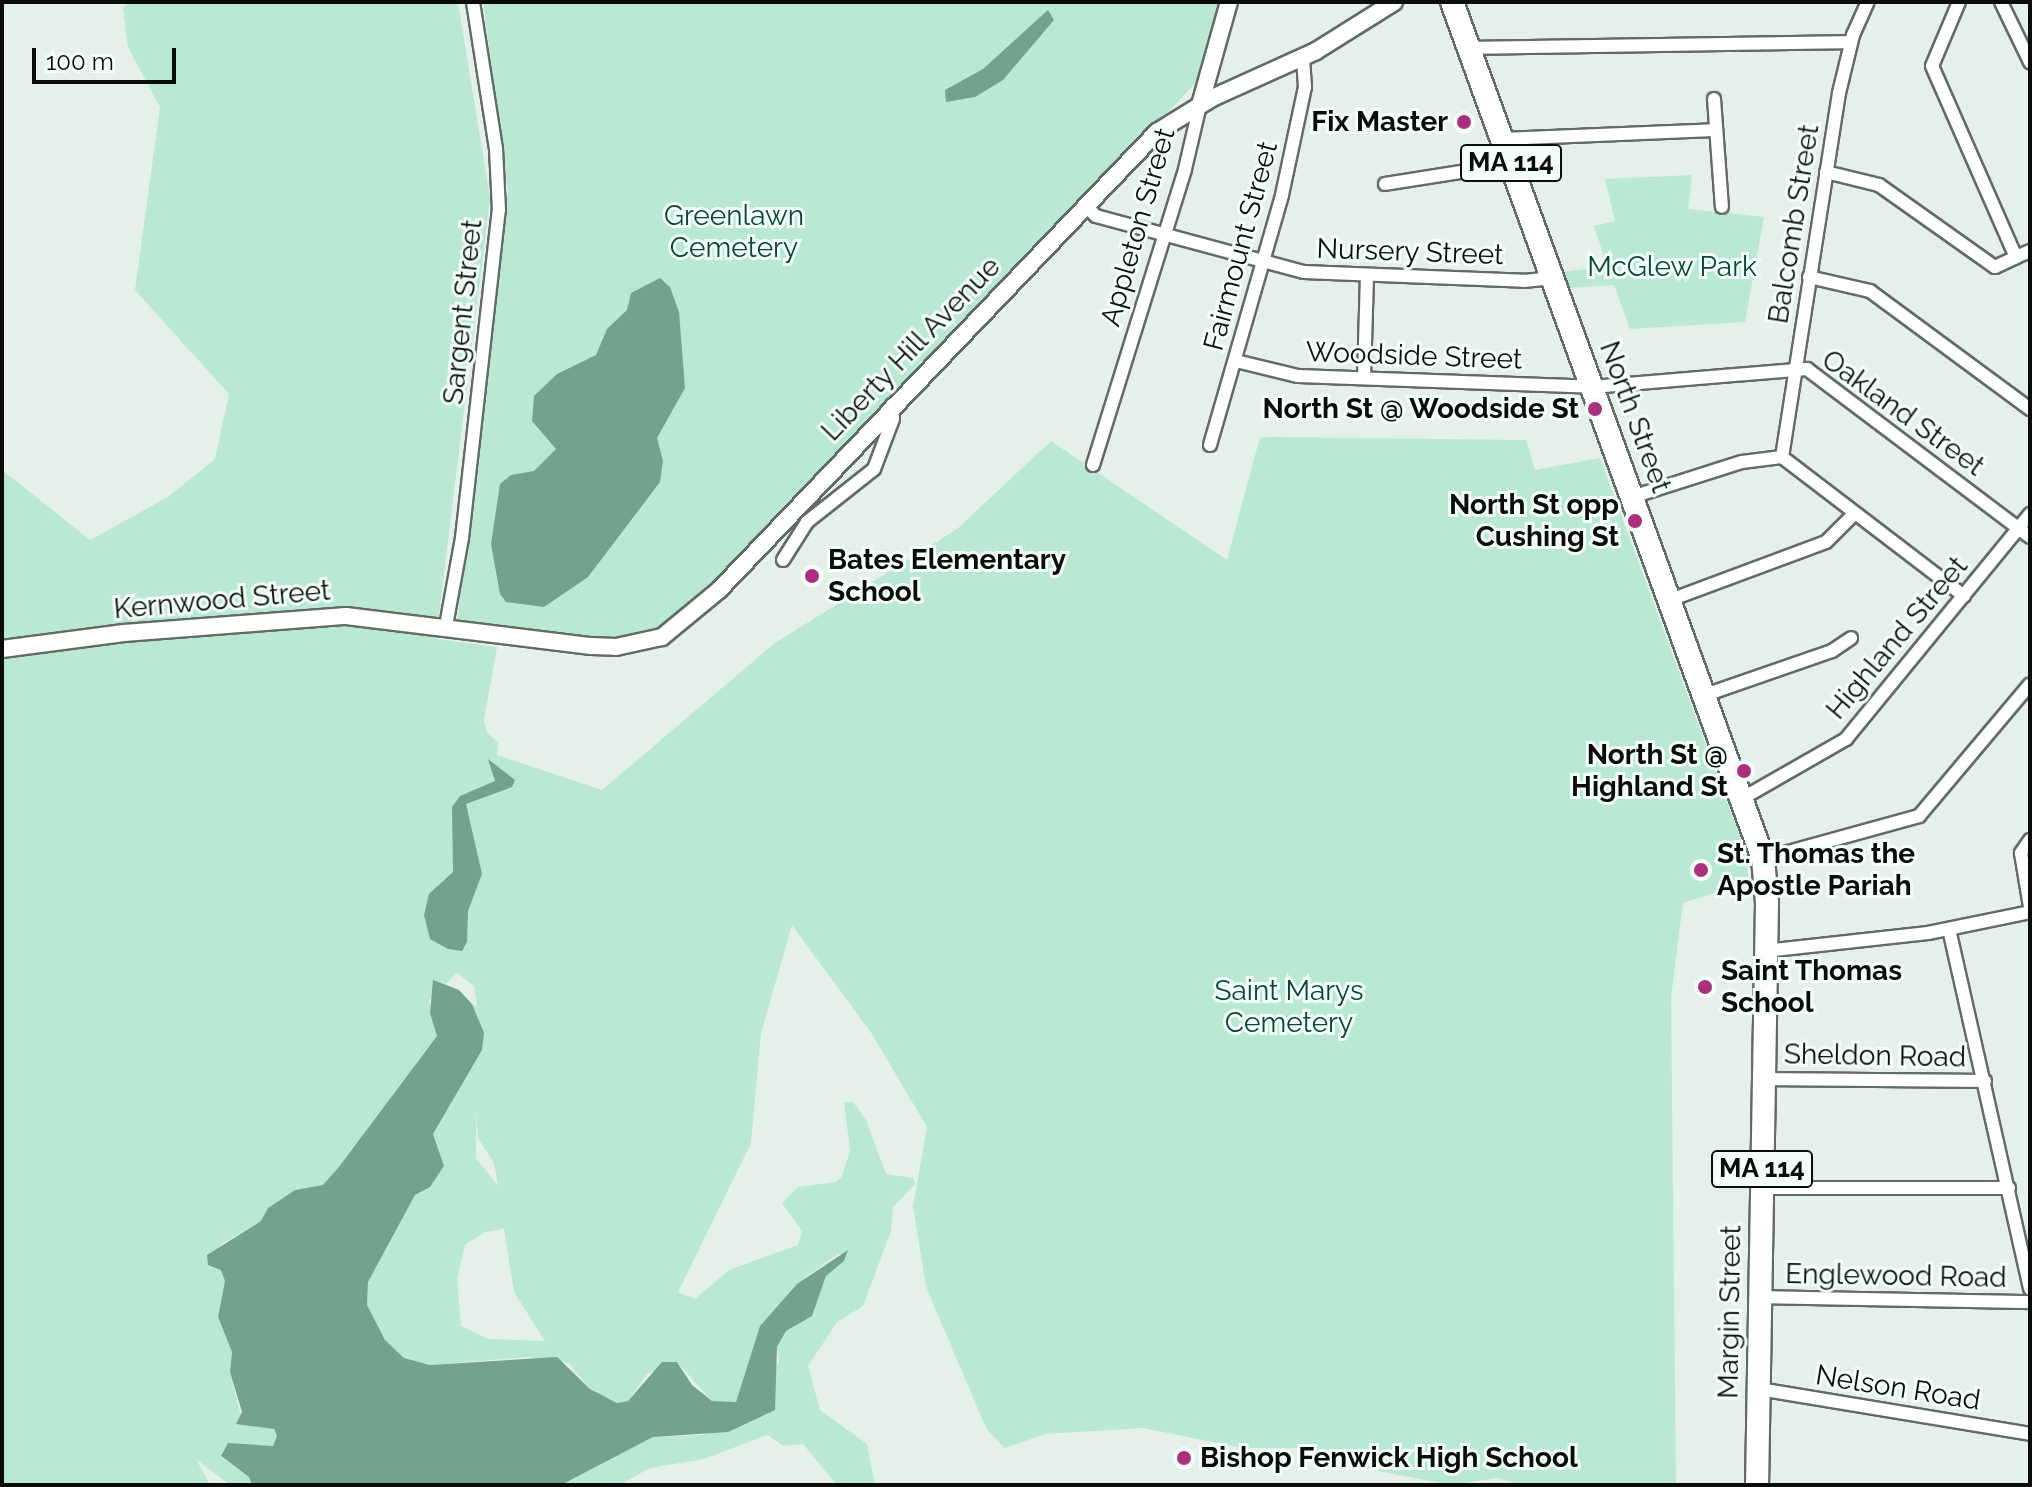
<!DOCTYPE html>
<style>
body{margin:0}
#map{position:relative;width:2032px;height:1487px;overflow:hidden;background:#e6f0eb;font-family:Raleway,sans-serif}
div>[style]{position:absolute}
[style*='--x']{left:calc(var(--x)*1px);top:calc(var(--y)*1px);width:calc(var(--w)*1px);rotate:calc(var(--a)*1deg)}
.green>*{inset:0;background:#b9e8d3}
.water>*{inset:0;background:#73a28e}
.roads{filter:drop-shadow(2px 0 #626b67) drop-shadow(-2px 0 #626b67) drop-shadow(0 2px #626b67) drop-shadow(0 -2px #626b67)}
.street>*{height:12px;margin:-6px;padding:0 6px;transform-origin:6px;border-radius:6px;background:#fff}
.secondary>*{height:16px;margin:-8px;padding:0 8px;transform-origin:8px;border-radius:8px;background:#fff}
.highway>*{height:22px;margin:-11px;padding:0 11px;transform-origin:11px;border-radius:11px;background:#fff}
.dots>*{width:22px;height:22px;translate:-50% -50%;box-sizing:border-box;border:4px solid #f3fef9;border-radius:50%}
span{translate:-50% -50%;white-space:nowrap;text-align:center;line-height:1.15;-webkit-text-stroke:6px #f3fef9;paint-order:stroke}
.shield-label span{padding:2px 6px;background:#f3fef9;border:2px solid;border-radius:6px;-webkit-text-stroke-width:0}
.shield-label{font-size:26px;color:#0a0d0c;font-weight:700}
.poi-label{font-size:28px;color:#0a0d0c;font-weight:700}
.right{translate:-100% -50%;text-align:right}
.left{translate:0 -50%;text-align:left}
.park-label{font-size:28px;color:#074935}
.street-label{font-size:28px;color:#0a0d0c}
.frame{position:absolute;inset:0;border:4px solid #0a0d0c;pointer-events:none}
.scale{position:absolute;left:32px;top:48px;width:144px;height:36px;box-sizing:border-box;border:4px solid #0a0d0c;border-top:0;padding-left:10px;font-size:24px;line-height:28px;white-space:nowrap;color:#0a0d0c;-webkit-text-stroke:6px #f3fef9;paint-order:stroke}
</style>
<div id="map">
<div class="green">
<div style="clip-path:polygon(evenodd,129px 2px,458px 2px,490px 198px,436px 639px,497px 647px,484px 720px,487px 733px,498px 742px,497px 755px,602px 790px,775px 643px,957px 529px,1051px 441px,1227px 560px,1260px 437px,1526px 440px,1535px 470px,1600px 458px,1744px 848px,1749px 882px,1683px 903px,1671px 997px,1676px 1485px,1523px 1485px,1497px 1478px,1451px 1485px,1368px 1469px,1301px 1448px,1243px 1448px,1143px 1428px,1045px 1434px,1005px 1448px,987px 1430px,926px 1287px,913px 1206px,927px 1127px,872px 1034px,792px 925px,761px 1033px,751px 1143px,678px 1292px,695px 1299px,729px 1270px,798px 1245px,802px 1231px,782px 1203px,798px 1187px,836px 1182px,842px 1176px,850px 1151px,844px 1102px,853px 1102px,866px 1120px,886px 1174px,913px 1178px,915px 1184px,893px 1207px,891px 1231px,863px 1306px,837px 1322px,808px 1366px,820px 1410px,867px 1444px,875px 1485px,837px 1485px,803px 1444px,784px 1446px,767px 1435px,704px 1459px,650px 1468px,619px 1485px,561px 1485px,653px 1437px,704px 1435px,779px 1363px,777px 1347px,786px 1331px,812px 1316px,826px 1276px,844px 1261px,839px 1253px,797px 1284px,760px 1326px,736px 1402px,712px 1401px,677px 1362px,647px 1374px,628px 1401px,617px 1403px,590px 1389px,569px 1363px,528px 1357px,430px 1365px,404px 1358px,385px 1340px,367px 1305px,368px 1282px,415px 1195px,430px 1187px,444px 1166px,433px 1134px,482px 1050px,472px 1004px,477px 1007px,474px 986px,457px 973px,429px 1000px,437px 1036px,330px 1178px,323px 1185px,295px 1190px,268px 1208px,261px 1221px,220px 1245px,225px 1281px,218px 1317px,232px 1352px,230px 1372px,243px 1424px,274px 1429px,277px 1436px,274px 1446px,228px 1443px,221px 1457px,249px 1477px,252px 1485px,230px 1485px,196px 1459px,210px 1485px,2px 1485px,2px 470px,90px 540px,168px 497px,215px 459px,229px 394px,135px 290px,160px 107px,128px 47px,123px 8px,129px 2px,476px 1113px,478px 1138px,494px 1163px,498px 1186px,476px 1158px,476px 1113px,129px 2px,504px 1229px,514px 1292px,545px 1341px,488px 1339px,461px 1326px,457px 1278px,465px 1245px,485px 1232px,504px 1229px)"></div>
<div style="clip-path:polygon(483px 2px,1218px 2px,1196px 82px,1161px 120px,682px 617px,647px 637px,609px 643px,457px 623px,508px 191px)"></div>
<div style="clip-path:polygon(1692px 175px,1688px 209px,1764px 217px,1745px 322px,1630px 329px,1614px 285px,1569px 288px,1563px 272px,1607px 266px,1594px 226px,1615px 221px,1605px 179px)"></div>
</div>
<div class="water">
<div style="clip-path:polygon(1048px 10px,1054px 20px,1003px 80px,975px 97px,946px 102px,945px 90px,983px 69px)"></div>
<div style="clip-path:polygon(660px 278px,670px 287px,679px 312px,685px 388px,657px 438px,663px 461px,660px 482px,588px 577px,544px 607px,506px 602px,500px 594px,491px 544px,500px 484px,511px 475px,534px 471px,556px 449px,532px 421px,534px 396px,557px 374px,596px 355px,607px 329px,627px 310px,631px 293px)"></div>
<div style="clip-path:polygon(488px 759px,515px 780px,512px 787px,466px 804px,482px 874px,468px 911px,467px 942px,462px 951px,448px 949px,430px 939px,424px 915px,429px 894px,453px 872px,452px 807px,460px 796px,495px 781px)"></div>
<div style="clip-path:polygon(433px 980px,459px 990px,472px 1004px,484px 1033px,482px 1050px,433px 1134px,444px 1166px,430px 1187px,415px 1195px,368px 1282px,367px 1305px,385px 1340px,404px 1358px,430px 1365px,557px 1357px,590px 1389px,617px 1403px,628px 1401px,662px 1362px,677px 1362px,692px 1385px,712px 1401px,736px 1402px,760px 1326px,797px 1284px,848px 1250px,844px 1261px,826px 1276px,812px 1316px,786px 1331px,777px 1347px,775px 1410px,728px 1432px,653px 1437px,561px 1485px,252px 1485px,249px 1477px,221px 1456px,228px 1443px,273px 1446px,277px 1436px,274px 1429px,236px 1424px,242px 1412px,230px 1372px,232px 1352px,218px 1317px,225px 1281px,221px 1270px,208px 1265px,207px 1255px,261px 1221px,268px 1208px,295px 1190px,323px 1185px,338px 1168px,437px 1036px,430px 1013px)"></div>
</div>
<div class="roads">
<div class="street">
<div style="--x:1959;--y:2;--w:69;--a:112.9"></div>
<div style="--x:1932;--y:66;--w:209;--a:66.3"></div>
<div style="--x:2016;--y:257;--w:15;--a:-23"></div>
<div style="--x:2001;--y:2;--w:67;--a:64.2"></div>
<div style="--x:1469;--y:48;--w:382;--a:-0.9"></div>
<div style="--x:1714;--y:99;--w:108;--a:85.8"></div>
<div style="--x:1502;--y:139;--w:212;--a:-2.4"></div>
<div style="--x:1826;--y:172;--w:55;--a:13.8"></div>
<div style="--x:1879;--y:185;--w:142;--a:35.3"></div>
<div style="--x:1995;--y:267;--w:23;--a:-25"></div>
<div style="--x:1385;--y:184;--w:128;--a:-9"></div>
<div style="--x:1086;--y:206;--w:14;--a:45"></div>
<div style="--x:1096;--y:216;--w:215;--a:15.1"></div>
<div style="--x:1304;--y:272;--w:220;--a:2.3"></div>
<div style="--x:1524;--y:281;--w:29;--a:-6"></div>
<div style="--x:1809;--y:277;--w:63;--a:12.9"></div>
<div style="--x:1870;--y:291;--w:199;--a:36.4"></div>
<div style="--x:1236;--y:361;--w:64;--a:13.6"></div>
<div style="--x:1298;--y:376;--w:294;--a:2.1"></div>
<div style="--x:1592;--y:387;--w:216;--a:-4.8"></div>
<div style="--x:1807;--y:369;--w:279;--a:37"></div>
<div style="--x:1364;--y:377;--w:100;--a:-88.3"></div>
<div style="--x:1210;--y:445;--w:260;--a:-73.9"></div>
<div style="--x:1282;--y:195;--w:110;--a:-78"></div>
<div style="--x:1305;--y:87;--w:30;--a:-94"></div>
<div style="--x:1782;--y:457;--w:368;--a:-81.1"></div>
<div style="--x:1839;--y:93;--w:60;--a:-76.4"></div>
<div style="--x:1853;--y:35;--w:36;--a:-66"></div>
<div style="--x:1093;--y:465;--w:310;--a:-72.7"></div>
<div style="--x:1185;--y:169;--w:66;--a:-76.8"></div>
<div style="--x:1632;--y:497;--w:115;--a:-17.7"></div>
<div style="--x:1742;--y:462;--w:40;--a:-7.1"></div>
<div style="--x:1782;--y:457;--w:229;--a:37.4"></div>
<div style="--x:783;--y:560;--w:45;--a:-57.7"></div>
<div style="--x:807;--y:522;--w:85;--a:-38.3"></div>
<div style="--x:874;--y:469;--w:53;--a:-69.2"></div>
<div style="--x:893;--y:419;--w:14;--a:-94"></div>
<div style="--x:1670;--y:600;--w:166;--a:-20.4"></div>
<div style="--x:1826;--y:542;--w:40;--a:-45"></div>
<div style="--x:446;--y:626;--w:89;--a:-79.7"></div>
<div style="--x:462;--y:538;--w:330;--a:-83.6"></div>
<div style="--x:499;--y:210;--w:61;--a:-92.8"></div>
<div style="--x:496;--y:149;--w:149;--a:-98.9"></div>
<div style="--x:1705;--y:695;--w:134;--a:-19.1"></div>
<div style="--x:1832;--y:651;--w:23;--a:-34"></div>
<div style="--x:1743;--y:798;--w:119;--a:-29.8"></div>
<div style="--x:1846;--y:739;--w:291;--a:-50.7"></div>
<div style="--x:2030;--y:840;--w:16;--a:125"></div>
<div style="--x:2021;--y:853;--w:55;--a:80.5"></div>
<div style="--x:1763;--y:859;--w:162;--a:-15.4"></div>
<div style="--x:1919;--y:816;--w:172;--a:-49.9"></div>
<div style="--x:1949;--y:929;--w:369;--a:77.3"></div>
<div style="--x:1765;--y:951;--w:164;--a:-6.3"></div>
<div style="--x:1928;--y:933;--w:104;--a:-11.6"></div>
<div style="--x:1764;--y:1079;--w:221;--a:0.5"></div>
<div style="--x:1762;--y:1188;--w:247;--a:0"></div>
<div style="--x:1760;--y:1297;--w:270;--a:1.1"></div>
<div style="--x:1759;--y:1389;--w:275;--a:9.4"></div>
</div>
<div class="secondary">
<div style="--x:1200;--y:105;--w:107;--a:-74.3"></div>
<div style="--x:2;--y:649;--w:123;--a:-7.5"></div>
<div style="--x:124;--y:633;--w:223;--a:-4.4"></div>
<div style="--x:346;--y:616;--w:247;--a:7"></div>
<div style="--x:591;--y:646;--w:25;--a:2"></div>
<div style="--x:616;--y:647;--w:47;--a:-12.3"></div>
<div style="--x:662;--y:637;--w:74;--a:-39.5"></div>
<div style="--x:719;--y:590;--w:634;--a:-46.28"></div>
<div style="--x:1157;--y:132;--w:65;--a:-31.7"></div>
<div style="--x:1212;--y:98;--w:114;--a:-24.3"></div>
<div style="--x:1316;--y:51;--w:92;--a:-32.1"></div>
</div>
<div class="highway">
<div style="--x:1452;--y:2;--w:912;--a:70.05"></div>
<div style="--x:1763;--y:859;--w:44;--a:84.8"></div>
<div style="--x:1767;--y:903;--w:582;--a:90.98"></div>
</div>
</div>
<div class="dots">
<div style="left:1464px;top:122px;background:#ad2f7e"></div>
<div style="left:1595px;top:409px;background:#ad2f7e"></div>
<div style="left:1635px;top:521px;background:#ad2f7e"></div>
<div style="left:812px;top:576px;background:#ad2f7e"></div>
<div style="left:1744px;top:771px;background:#ad2f7e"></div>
<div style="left:1701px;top:870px;background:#ad2f7e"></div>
<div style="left:1705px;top:987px;background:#ad2f7e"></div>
<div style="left:1184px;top:1458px;background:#ad2f7e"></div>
</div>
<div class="shield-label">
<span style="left:1511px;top:163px">MA 114</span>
<span style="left:1762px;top:1169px">MA 114</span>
</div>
<div class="poi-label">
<span class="right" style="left:1448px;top:122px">Fix Master</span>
<span class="right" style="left:1579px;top:409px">North St @ Woodside St</span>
<span class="right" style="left:1619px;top:521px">North St opp<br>Cushing St</span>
<span class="left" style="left:828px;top:576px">Bates Elementary<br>School</span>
<span class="right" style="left:1728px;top:771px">North St @<br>Highland St</span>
<span class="left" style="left:1717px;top:870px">St. Thomas the<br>Apostle Pariah</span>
<span class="left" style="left:1721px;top:987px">Saint Thomas<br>School</span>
<span class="left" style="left:1200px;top:1458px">Bishop Fenwick High School</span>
</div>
<div class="park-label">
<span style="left:734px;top:232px">Greenlawn<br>Cemetery</span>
<span style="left:1672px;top:267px">McGlew Park</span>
<span style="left:1289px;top:1007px">Saint Marys<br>Cemetery</span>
</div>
<div class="street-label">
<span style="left:1794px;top:224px;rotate:-81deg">Balcomb Street</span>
<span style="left:1138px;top:227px;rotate:-74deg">Appleton Street</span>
<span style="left:1241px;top:246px;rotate:-75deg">Fairmount Street</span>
<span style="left:1410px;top:252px;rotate:2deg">Nursery Street</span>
<span style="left:463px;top:312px;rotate:-84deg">Sargent Street</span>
<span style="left:911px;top:349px;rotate:-46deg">Liberty Hill Avenue</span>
<span style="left:1414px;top:356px;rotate:2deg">Woodside Street</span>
<span style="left:1903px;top:413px;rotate:36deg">Oakland Street</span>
<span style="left:1635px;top:417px;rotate:70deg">North Street</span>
<span style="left:222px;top:600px;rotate:-5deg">Kernwood Street</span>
<span style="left:1897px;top:638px;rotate:-50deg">Highland Street</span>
<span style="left:1875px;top:1056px;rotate:1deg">Sheldon Road</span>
<span style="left:1896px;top:1276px;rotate:1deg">Englewood Road</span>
<span style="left:1730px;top:1312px;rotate:-89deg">Margin Street</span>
<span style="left:1898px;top:1388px;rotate:9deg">Nelson Road</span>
</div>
<div class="frame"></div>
<div class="scale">100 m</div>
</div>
